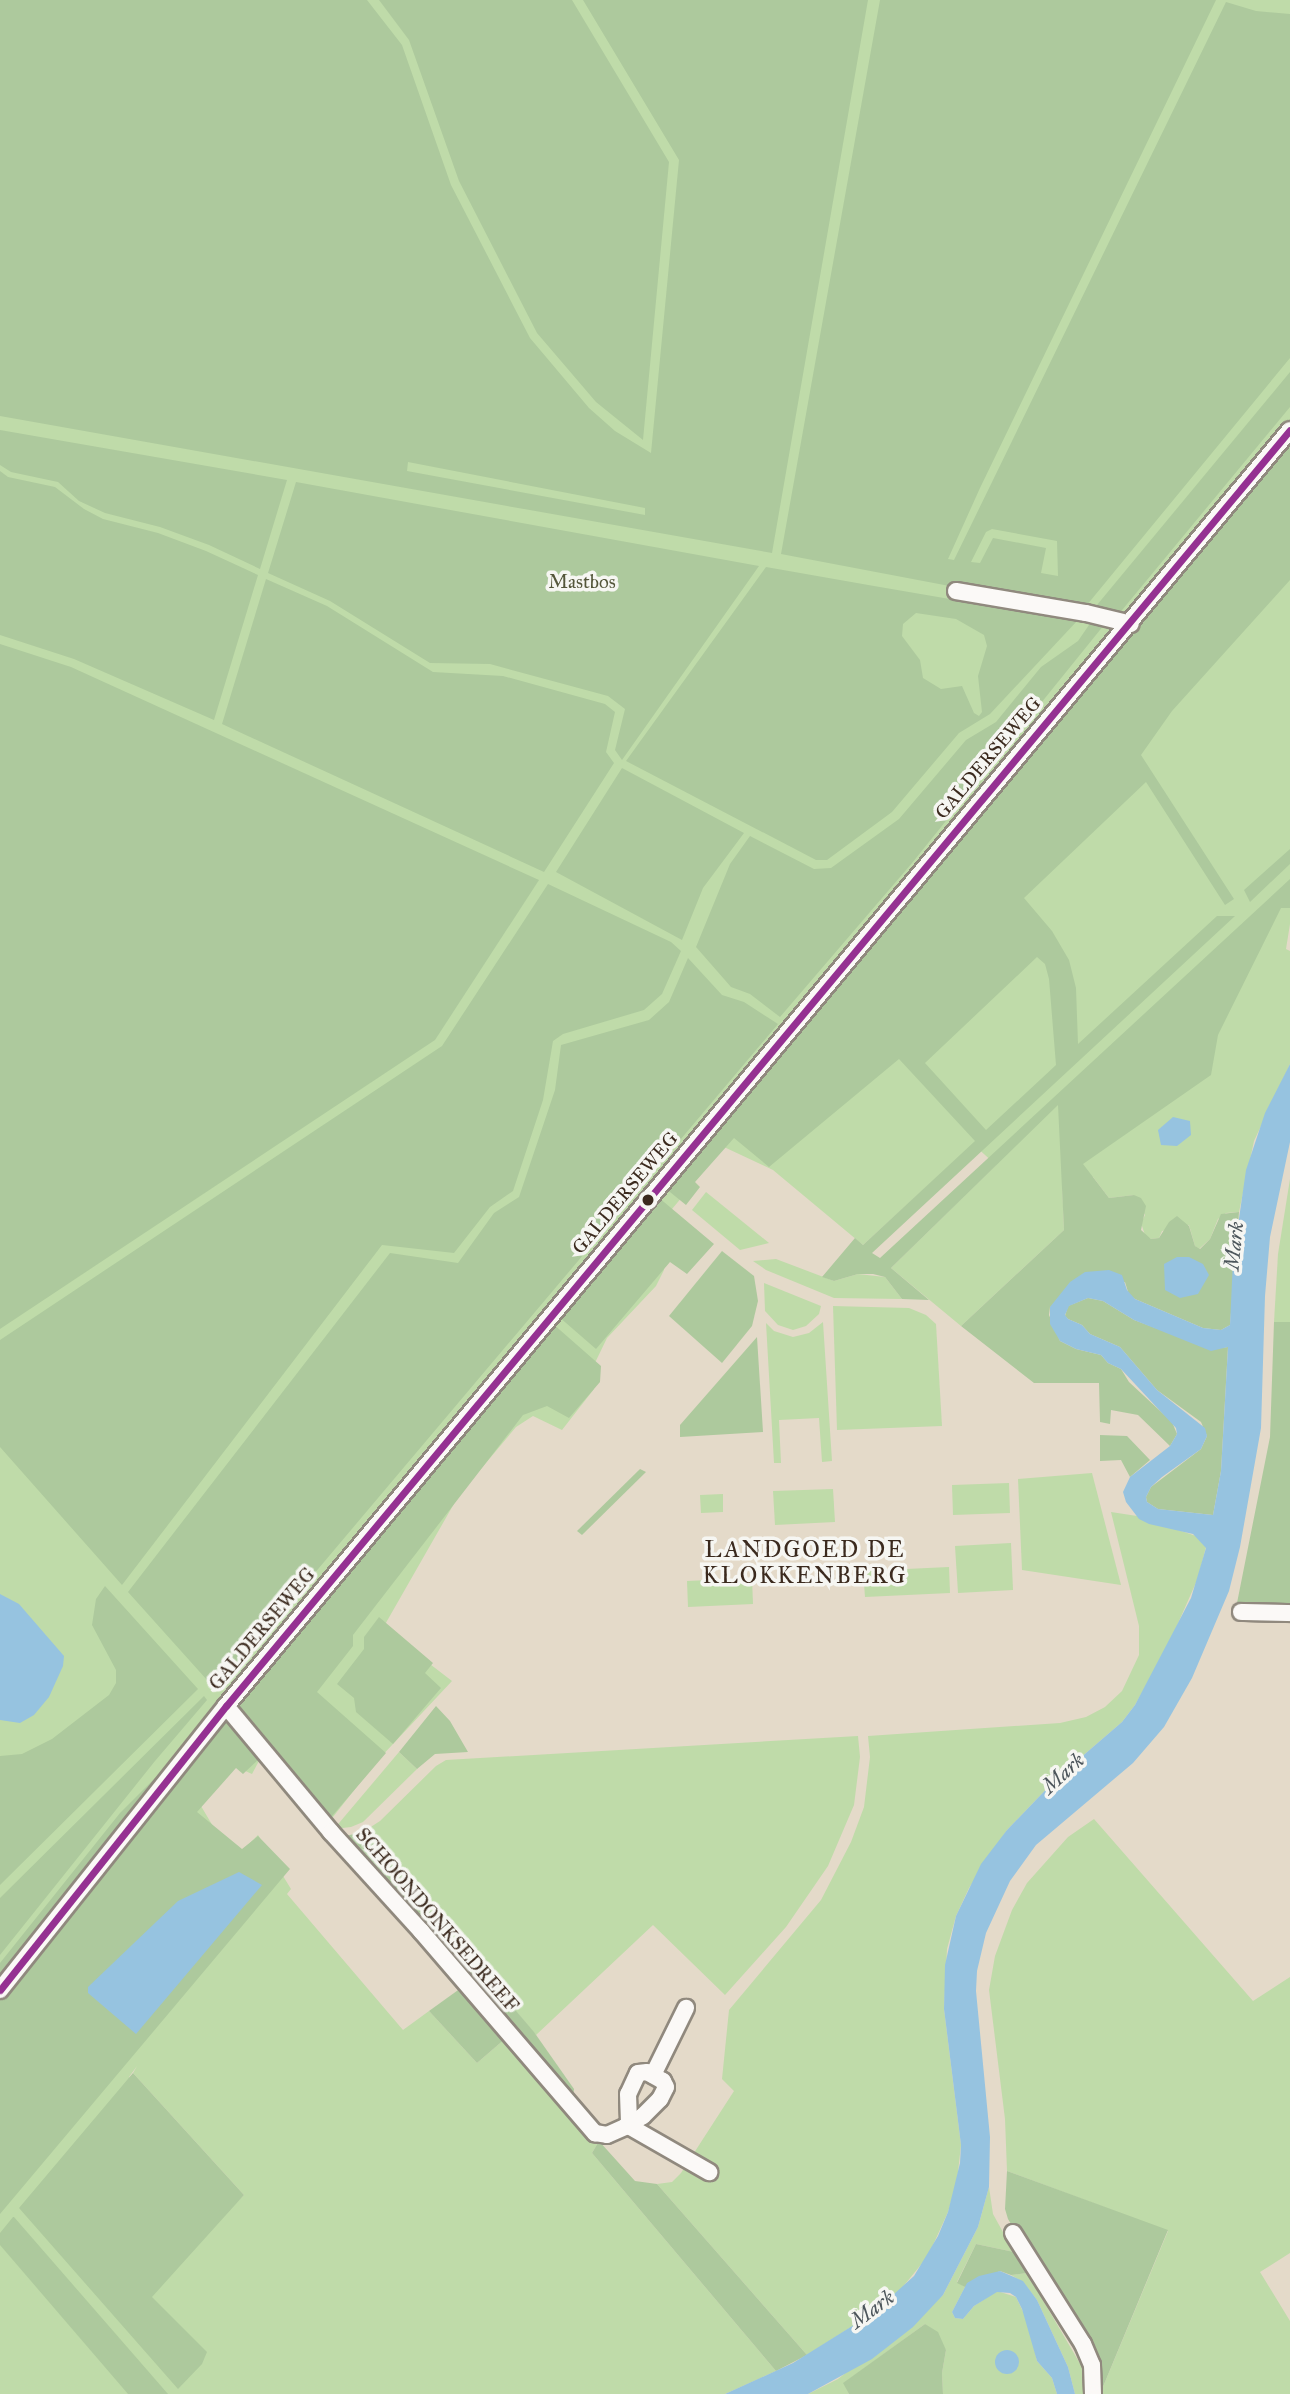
<!DOCTYPE html>
<style>
body{margin:0}
#map{position:relative;width:1290px;height:2394px;overflow:hidden;background:#e4dac9;font-family:"IM FELL Great Primer",serif}
div>[style]{position:absolute}
[style*='--x']{left:calc(var(--x)*1px);top:calc(var(--y)*1px);width:calc(var(--w)*1px);rotate:calc(var(--a)*1deg)}
.green>*{inset:0;background:#bfdba9}
.forest>*{inset:0;background:#adc99d}
.water>*{inset:0;background:#96c3e0}
.round{border-radius:50%}
.roads{filter:drop-shadow(2px 0 #90897e) drop-shadow(-2px 0 #90897e) drop-shadow(0 2px #90897e) drop-shadow(0 -2px #90897e)}
.minor>*{height:16px;margin:-8px;padding:0 8px;transform-origin:8px;border-radius:8px;background:#fbf9f7}
.bus-1>*{height:7px;margin:-3.5px;padding:0 3.5px;transform-origin:3.5px;border-radius:3.5px;background:#953192}
.dots>*{width:19px;height:19px;translate:-50% -50%;box-sizing:border-box;border:4px solid #f6f6f2;border-radius:50%}
span{translate:-50% -50%;white-space:nowrap;text-align:center;line-height:1.15;-webkit-text-stroke:7px #f6f6f2;paint-order:stroke}
.park-label{font-size:19px;color:#54563a}
.street-label{font-size:19px;color:#3b2a1e}
.water-label{font-size:21px;color:#4c555b;font-style:italic}
.quarter-label{font-size:23px;color:#3b2a1e;letter-spacing:2px}
</style>
<div id="map">
<div class="green">
<div style="clip-path:polygon(evenodd,0 0,1290px 0,1290px 924px,1286px 949px,1290px 951px,1290px 1064px,1254px 1141px,1239px 1212px,1226px 1213px,1218px 1219px,1210px 1239px,1199px 1249px,1195px 1246px,1189px 1225px,1162px 1231px,1159px 1238px,1151px 1239px,1145px 1235px,1141px 1223px,1145px 1215px,1134px 1195px,1109px 1198px,1093px 1177px,1062px 1182px,1064px 1230px,961px 1326px,891px 1268px,996px 1165px,973px 1144px,863px 1245px,773px 1170px,724px 1147px,667px 1215px,664px 1270px,656px 1286px,607px 1338px,592px 1369px,594px 1389px,562px 1430px,533px 1416px,516px 1427px,459px 1495px,383px 1628px,452px 1681px,378px 1760px,329px 1822px,269px 1764px,260px 1759px,252px 1774px,232px 1765px,201px 1806px,233px 1860px,258px 1835px,291px 1889px,287px 1894px,403px 2030px,429px 2011px,477px 2063px,506px 2038px,599px 2141px,592px 2153px,776px 2371px,725px 2394px,0 2394px,0 0,137px 2066px,133px 2073px,244px 2195px,237px 2202px,129px 2077px,137px 2066px)"></div>
<div style="clip-path:polygon(1290px 1179px,1290px 1322px,1274px 1322px,1278px 1254px)"></div>
<div style="clip-path:polygon(706px 1192px,769px 1243px,740px 1250px,692px 1210px)"></div>
<div style="clip-path:polygon(776px 1259px,834px 1281px,858px 1274px,885px 1277px,902px 1299px,834px 1298px,766px 1270px,753px 1261px)"></div>
<div style="clip-path:polygon(764px 1283px,821px 1306px,819px 1314px,806px 1326px,793px 1330px,778px 1325px,765px 1311px)"></div>
<div style="clip-path:polygon(833px 1306px,909px 1308px,926px 1315px,936px 1324px,942px 1426px,837px 1430px)"></div>
<div style="clip-path:polygon(823px 1322px,832px 1461px,822px 1462px,819px 1418px,779px 1420px,781px 1463px,774px 1463px,766px 1323px,774px 1331px,793px 1337px,809px 1333px)"></div>
<div style="clip-path:polygon(1092px 1473px,1121px 1585px,1022px 1570px,1018px 1479px)"></div>
<div style="clip-path:polygon(1009px 1483px,1010px 1513px,953px 1515px,952px 1485px)"></div>
<div style="clip-path:polygon(833px 1489px,835px 1522px,775px 1525px,773px 1491px)"></div>
<div style="clip-path:polygon(723px 1494px,723px 1512px,701px 1513px,700px 1495px)"></div>
<div style="clip-path:polygon(1111px 1512px,1137px 1516px,1199px 1537px,1206px 1547px,1198px 1578px,1168px 1646px,1135px 1705px,1122px 1722px,1057px 1778px,1007px 1830px,969px 1888px,956px 1916px,947px 1949px,944px 2009px,961px 2145px,957px 2181px,948px 2212px,928px 2256px,897px 2294px,873px 2313px,807px 2355px,657px 2184px,672px 2182px,681px 2173px,734px 2091px,722px 2079px,729px 2010px,821px 1900px,851px 1842px,864px 1807px,870px 1757px,868px 1736px,1060px 1723px,1086px 1717px,1105px 1707px,1122px 1691px,1139px 1655px,1139px 1626px)"></div>
<div style="clip-path:polygon(1011px 1543px,1013px 1590px,958px 1593px,955px 1546px)"></div>
<div style="clip-path:polygon(949px 1567px,950px 1593px,865px 1597px,863px 1571px)"></div>
<div style="clip-path:polygon(752px 1578px,753px 1604px,688px 1607px,687px 1581px)"></div>
<div style="clip-path:polygon(858px 1736px,860px 1757px,854px 1805px,828px 1866px,786px 1927px,725px 1995px,653px 1925px,536px 2035px,363px 1832px,380px 1821px,436px 1766px,446px 1760px)"></div>
<div style="clip-path:polygon(399px 1752px,417px 1769px,363px 1822px,351px 1827px,334px 1829px)"></div>
<div style="clip-path:polygon(1094px 1819px,1253px 2001px,1290px 1977px,1290px 2253px,1260px 2272px,1290px 2321px,1290px 2394px,1100px 2394px,1168px 2231px,1007px 2171px,1005px 2119px,989px 1990px,995px 1956px,1012px 1910px,1027px 1883px,1068px 1837px)"></div>
<div style="clip-path:polygon(989px 2187px,993px 2214px,1014px 2252px,976px 2244px,957px 2282px,965px 2287px,952px 2312px,955px 2318px,963px 2319px,974px 2306px,997px 2291px,1016px 2297px,1028px 2322px,1037px 2361px,1052px 2378px,1057px 2394px,943px 2394px,942px 2373px,946px 2350px,925px 2324px,844px 2383px,849px 2394px,808px 2394px,838px 2379px,943px 2295px,978px 2227px)"></div>
<div style="clip-path:polygon(1027px 2273px,1082px 2367px,1086px 2394px,1075px 2394px,1068px 2367px,1037px 2300px,1023px 2282px,1011px 2275px)"></div>
</div>
<div class="forest">
<div style="clip-path:polygon(evenodd,0 0,367px 0,402px 45px,451px 185px,530px 338px,589px 408px,615px 431px,651px 453px,679px 160px,583px 0,868px 0,772px 553px,0 416px,0 0,408px 462px,645px 508px,645px 515px,407px 471px,408px 462px)"></div>
<div style="clip-path:polygon(379px 0,572px 0,669px 162px,643px 440px,596px 402px,537px 333px,459px 181px,409px 40px)"></div>
<div style="clip-path:polygon(evenodd,880px 0,1216px 0,980px 488px,948px 559px,954px 560px,1226px 2px,1256px 11px,1290px 14px,1290px 358px,1082px 611px,781px 554px,880px 0,992px 529px,1057px 541px,1058px 576px,1041px 573px,1046px 548px,993px 538px,980px 563px,971px 562px,986px 532px,992px 529px)"></div>
<div style="clip-path:polygon(1290px 372px,1290px 407px,1118px 615px,1092px 611px)"></div>
<div style="clip-path:polygon(0 430px,287px 480px,260px 569px,209px 545px,160px 527px,105px 513px,79px 501px,58px 482px,11px 472px,0 465px)"></div>
<div style="clip-path:polygon(evenodd,1290px 438px,1290px 580px,1172px 711px,1141px 755px,1234px 899px,1225px 905px,1146px 782px,1024px 898px,1052px 931px,1069px 960px,1076px 988px,1078px 1044px,1217px 916px,1235px 916px,872px 1253px,880px 1258px,1290px 879px,1290px 908px,1281px 908px,1218px 1035px,1211px 1075px,1083px 1164px,1109px 1198px,1134px 1195px,1141px 1198px,1146px 1206px,1141px 1230px,1151px 1239px,1159px 1238px,1169px 1222px,1177px 1216px,1189px 1226px,1195px 1246px,1200px 1249px,1210px 1239px,1221px 1214px,1239px 1212px,1230px 1325px,1221px 1330px,1203px 1328px,1135px 1299px,1129px 1295px,1125px 1282px,1050px 1307px,1049px 1315px,1060px 1341px,1076px 1349px,1101px 1355px,1108px 1363px,1121px 1369px,1129px 1382px,1172px 1422px,1177px 1434px,1170px 1446px,1138px 1415px,1111px 1410px,1110px 1424px,1100px 1422px,1099px 1383px,1034px 1383px,961px 1326px,1064px 1230px,1058px 1105px,891px 1268px,929px 1300px,902px 1299px,885px 1277px,873px 1274px,858px 1274px,834px 1281px,822px 1277px,855px 1238px,863px 1245px,975px 1141px,899px 1059px,769px 1167px,734px 1138px,695px 1182px,700px 1187px,686px 1205px,665px 1188px,1290px 438px,1037px 957px,1045px 964px,1049px 979px,1056px 1065px,986px 1130px,925px 1063px,1037px 957px)"></div>
<div style="clip-path:polygon(0 471px,8px 477px,55px 487px,84px 509px,103px 519px,158px 533px,206px 551px,258px 575px,214px 720px,74px 659px,0 635px)"></div>
<div style="clip-path:polygon(296px 482px,759px 566px,622px 760px,615px 750px,625px 709px,608px 696px,490px 664px,430px 663px,330px 601px,268px 573px)"></div>
<div style="clip-path:polygon(evenodd,766px 567px,874px 586px,1077px 621px,990px 714px,959px 733px,892px 812px,827px 860px,816px 860px,626px 761px,766px 567px,916px 613px,956px 619px,984px 635px,987px 646px,978px 676px,982px 712px,979px 716px,974px 713px,962px 686px,941px 689px,923px 678px,920px 660px,902px 636px,903px 624px,916px 613px)"></div>
<div style="clip-path:polygon(266px 579px,327px 606px,433px 672px,503px 676px,605px 704px,615px 712px,606px 752px,614px 763px,544px 872px,222px 724px)"></div>
<div style="clip-path:polygon(1089px 625px,1104px 625px,912px 863px,780px 1017px,750px 994px,731px 987px,696px 947px,730px 864px,750px 836px,814px 869px,831px 868px,899px 819px,966px 740px,996px 722px,1041px 667px,1078px 641px)"></div>
<div style="clip-path:polygon(0 644px,71px 667px,539px 880px,435px 1040px,0 1329px)"></div>
<div style="clip-path:polygon(622px 768px,744px 833px,703px 888px,682px 940px,556px 872px)"></div>
<div style="clip-path:polygon(1290px 849px,1290px 864px,1250px 902px,1244px 890px)"></div>
<div style="clip-path:polygon(548px 884px,671px 942px,681px 951px,662px 994px,644px 1010px,563px 1034px,553px 1041px,543px 1100px,513px 1191px,490px 1207px,454px 1253px,382px 1245px,122px 1585px,0 1447px,0 1340px,442px 1046px)"></div>
<div style="clip-path:polygon(688px 958px,722px 995px,744px 1002px,778px 1024px,216px 1690px,128px 1592px,390px 1253px,458px 1263px,494px 1213px,519px 1197px,555px 1090px,561px 1045px,649px 1020px,669px 1002px)"></div>
<div style="clip-path:polygon(658px 1197px,714px 1244px,687px 1274px,670px 1262px,596px 1349px,558px 1316px)"></div>
<div style="clip-path:polygon(722px 1251px,754px 1276px,758px 1301px,752px 1326px,722px 1363px,669px 1316px)"></div>
<div style="clip-path:polygon(1088px 1298px,1103px 1301px,1134px 1320px,1212px 1349px,1228px 1347px,1221px 1471px,1213px 1515px,1158px 1509px,1147px 1502px,1146px 1497px,1151px 1487px,1201px 1449px,1207px 1436px,1201px 1422px,1157px 1390px,1120px 1347px,1090px 1334px,1082px 1325px,1068px 1319px,1065px 1316px,1068px 1306px)"></div>
<div style="clip-path:polygon(1274px 1322px,1290px 1322px,1290px 1611px,1236px 1608px,1270px 1437px)"></div>
<div style="clip-path:polygon(552px 1323px,601px 1366px,600px 1382px,569px 1418px,547px 1406px,523px 1415px,353px 1635px,353px 1646px,317px 1692px,386px 1753px,327px 1822px,232px 1708px)"></div>
<div style="clip-path:polygon(757px 1337px,763px 1432px,680px 1437px,680px 1425px)"></div>
<div style="clip-path:polygon(1100px 1435px,1127px 1436px,1150px 1460px,1130px 1477px,1121px 1460px,1100px 1461px)"></div>
<div style="clip-path:polygon(640px 1469px,646px 1472px,582px 1535px,577px 1531px)"></div>
<div style="clip-path:polygon(105px 1586px,198px 1689px,0 1885px,0 1756px,22px 1754px,52px 1739px,109px 1695px,116px 1683px,116px 1670px,92px 1625px,96px 1599px)"></div>
<div style="clip-path:polygon(379px 1617px,433px 1663px,425px 1673px,441px 1688px,393px 1744px,356px 1712px,354px 1698px,337px 1684px,364px 1649px,364px 1637px)"></div>
<div style="clip-path:polygon(204px 1696px,207px 1700px,155px 1761px,0 1955px,0 1898px)"></div>
<div style="clip-path:polygon(436px 1706px,450px 1721px,468px 1752px,435px 1754px,417px 1769px,399px 1752px)"></div>
<div style="clip-path:polygon(217px 1709px,0 1980px,0 1963px,120px 1813px,164px 1769px)"></div>
<div style="clip-path:polygon(225px 1716px,260px 1758px,243px 1774px,236px 1768px,197px 1812px,242px 1849px,258px 1836px,290px 1869px,0 2214px,0 1997px)"></div>
<div style="clip-path:polygon(363px 1832px,534px 2032px,574px 2089px,573px 2098px,341px 1837px)"></div>
<div style="clip-path:polygon(461px 1988px,506px 2038px,477px 2063px,429px 2011px)"></div>
<div style="clip-path:polygon(133px 2073px,244px 2195px,152px 2297px,207px 2352px,202px 2364px,178px 2389px,19px 2208px)"></div>
<div style="clip-path:polygon(599px 2141px,635px 2181px,657px 2184px,807px 2355px,776px 2371px,592px 2153px)"></div>
<div style="clip-path:polygon(1007px 2171px,1168px 2230px,1100px 2394px,1095px 2364px,1008px 2219px,1005px 2209px)"></div>
<div style="clip-path:polygon(13px 2217px,14px 2217px,168px 2394px,128px 2394px,0 2245px,0 2233px)"></div>
<div style="clip-path:polygon(976px 2244px,1014px 2252px,1027px 2273px,1011px 2275px,1000px 2271px,965px 2287px,957px 2283px)"></div>
<div style="clip-path:polygon(925px 2324px,938px 2332px,946px 2350px,942px 2373px,943px 2394px,849px 2394px,843px 2383px)"></div>
</div>
<div class="water">
<div style="clip-path:polygon(evenodd,1290px 1064px,1290px 1142px,1270px 1237px,1265px 1296px,1261px 1428px,1240px 1547px,1229px 1591px,1192px 1678px,1164px 1727px,1133px 1763px,1036px 1845px,1010px 1881px,986px 1933px,977px 1971px,976px 1991px,990px 2137px,989px 2187px,978px 2227px,943px 2295px,913px 2327px,872px 2359px,808px 2394px,725px 2394px,793px 2363px,873px 2313px,914px 2276px,938px 2236px,948px 2212px,960px 2163px,961px 2145px,944px 2009px,945px 1965px,956px 1916px,981px 1864px,1007px 1830px,1057px 1778px,1122px 1722px,1135px 1705px,1191px 1598px,1206px 1548px,1193px 1534px,1149px 1524px,1139px 1519px,1126px 1502px,1123px 1492px,1130px 1477px,1170px 1446px,1177px 1434px,1176px 1428px,1121px 1369px,1108px 1363px,1101px 1355px,1076px 1349px,1060px 1341px,1050px 1324px,1050px 1307px,1070px 1282px,1085px 1272px,1109px 1270px,1122px 1275px,1127px 1290px,1135px 1299px,1203px 1328px,1221px 1330px,1230px 1325px,1233px 1260px,1246px 1170px,1265px 1113px,1290px 1064px,1088px 1298px,1103px 1301px,1134px 1320px,1211px 1351px,1228px 1347px,1221px 1471px,1213px 1515px,1158px 1509px,1147px 1502px,1146px 1497px,1151px 1487px,1162px 1477px,1201px 1449px,1207px 1436px,1205px 1428px,1157px 1390px,1120px 1347px,1090px 1334px,1082px 1325px,1068px 1319px,1065px 1315px,1069px 1306px,1088px 1298px)"></div>
<div style="clip-path:polygon(1173px 1117px,1190px 1121px,1191px 1135px,1177px 1146px,1161px 1145px,1158px 1130px)"></div>
<div style="clip-path:polygon(1177px 1257px,1189px 1257px,1203px 1264px,1209px 1275px,1198px 1294px,1180px 1298px,1165px 1290px,1164px 1264px)"></div>
<div style="clip-path:polygon(0 1594px,19px 1604px,64px 1656px,63px 1666px,49px 1697px,34px 1715px,20px 1723px,0 1720px)"></div>
<div style="clip-path:polygon(239px 1872px,262px 1885px,136px 2034px,88px 1993px,88px 1987px,178px 1901px)"></div>
<div style="clip-path:polygon(1000px 2271px,1023px 2281px,1037px 2300px,1068px 2367px,1075px 2394px,1057px 2394px,1052px 2378px,1037px 2361px,1022px 2309px,1016px 2297px,1010px 2293px,997px 2292px,974px 2306px,963px 2319px,955px 2318px,952px 2312px,967px 2283px,979px 2276px)"></div>
<div class="round" style="left:995px;top:2350px;width:24px;height:24px"></div>
</div>
<div class="roads">
<div class="minor">
<div style="--x:956;--y:591;--w:132;--a:9.6"></div>
<div style="--x:1086;--y:613;--w:46;--a:13.7"></div>
<div style="--x:1241;--y:1612;--w:49;--a:1.2"></div>
<div style="--x:226;--y:1706;--w:164;--a:50.2"></div>
<div style="--x:331;--y:1832;--w:134;--a:47.7"></div>
<div style="--x:421;--y:1931;--w:267;--a:49.3"></div>
<div style="--x:595;--y:2133;--w:12;--a:9"></div>
<div style="--x:607;--y:2135;--w:20;--a:-24"></div>
<div style="--x:625;--y:2127;--w:12;--a:-31"></div>
<div style="--x:635;--y:2121;--w:9;--a:-32"></div>
<div style="--x:643;--y:2116;--w:24;--a:-45"></div>
<div style="--x:660;--y:2099;--w:13;--a:-63"></div>
<div style="--x:666;--y:2087;--w:7;--a:-117"></div>
<div style="--x:663;--y:2081;--w:18;--a:-151"></div>
<div style="--x:647;--y:2072;--w:9;--a:174"></div>
<div style="--x:638;--y:2073;--w:23;--a:115"></div>
<div style="--x:628;--y:2094;--w:30;--a:88"></div>
<div style="--x:0;--y:1990;--w:363;--a:-51.5"></div>
<div style="--x:226;--y:1706;--w:1661;--a:-50.18"></div>
<div style="--x:653;--y:2075;--w:75;--a:-63.8"></div>
<div style="--x:627;--y:2125;--w:95;--a:29.8"></div>
<div style="--x:1013;--y:2233;--w:131;--a:57.8"></div>
<div style="--x:1083;--y:2344;--w:23;--a:67"></div>
<div style="--x:1092;--y:2365;--w:29;--a:88"></div>
</div>
</div>
<div class="bus-1">
<div style="--x:0;--y:1990;--w:363;--a:-51.5"></div>
<div style="--x:226;--y:1706;--w:1661;--a:-50.18"></div>
</div>
<div class="dots">
<div style="left:648px;top:1200px;background:#3b2a1e"></div>
</div>
<div class="park-label">
<span style="left:582px;top:582px">Mastbos</span>
</div>
<div class="street-label">
<span style="left:988px;top:758px;rotate:-50deg">GALDERSEWEG</span>
<span style="left:625px;top:1193px;rotate:-50deg">GALDERSEWEG</span>
<span style="left:262px;top:1629px;rotate:-50deg">GALDERSEWEG</span>
<span style="left:437px;top:1920px;rotate:49deg">SCHOONDONKSEDREEF</span>
</div>
<div class="water-label">
<span style="left:1234px;top:1246px;rotate:-84deg">Mark</span>
<span style="left:1063px;top:1773px;rotate:-42deg">Mark</span>
<span style="left:872px;top:2309px;rotate:-36deg">Mark</span>
</div>
<div class="quarter-label">
<span style="left:805px;top:1562px">LANDGOED DE<br>KLOKKENBERG</span>
</div>
</div>
